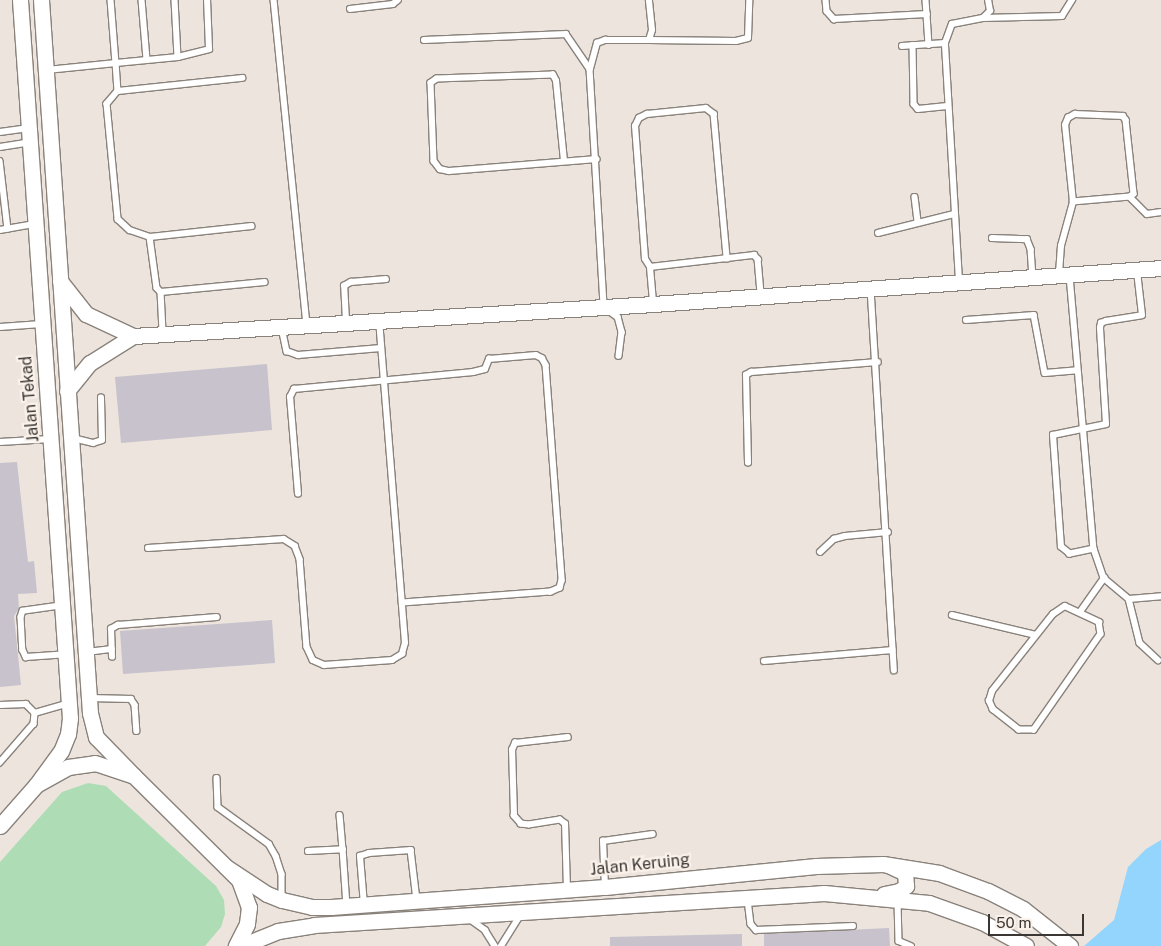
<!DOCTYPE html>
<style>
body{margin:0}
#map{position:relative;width:1161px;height:946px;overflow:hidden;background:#ede4dd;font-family:"Public Sans",sans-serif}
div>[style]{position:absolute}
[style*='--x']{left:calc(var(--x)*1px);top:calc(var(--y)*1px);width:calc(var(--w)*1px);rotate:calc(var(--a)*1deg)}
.green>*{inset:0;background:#aeddb5}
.water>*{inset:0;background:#93d5fd}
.building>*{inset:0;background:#c7c2cb}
.roads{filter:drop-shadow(1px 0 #89827b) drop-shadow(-1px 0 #89827b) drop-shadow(0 1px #89827b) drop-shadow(0 -1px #89827b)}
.lane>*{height:5.5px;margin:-2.75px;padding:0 2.75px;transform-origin:2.75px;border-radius:2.75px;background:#fff}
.secondary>*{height:15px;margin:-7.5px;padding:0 7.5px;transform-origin:7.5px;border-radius:7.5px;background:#fff}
span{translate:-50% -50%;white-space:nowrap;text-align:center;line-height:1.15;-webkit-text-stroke:4.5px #faf2ea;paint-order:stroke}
.street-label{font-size:16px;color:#3a3634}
.scale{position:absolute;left:988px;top:914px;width:96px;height:22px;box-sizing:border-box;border:2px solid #3a3634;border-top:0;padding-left:6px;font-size:15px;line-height:18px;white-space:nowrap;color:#3a3634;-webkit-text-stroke:4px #faf2ea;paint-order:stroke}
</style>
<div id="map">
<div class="green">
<div style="clip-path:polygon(88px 783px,106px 786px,216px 886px,224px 900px,225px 914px,221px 927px,205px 946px,0 946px,0 862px,62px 792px)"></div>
</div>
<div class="water">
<div style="clip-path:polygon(1161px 840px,1161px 946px,1084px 946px,1114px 920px,1128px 867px,1146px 849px)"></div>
</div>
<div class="building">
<div style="clip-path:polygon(267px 364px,272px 430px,121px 443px,115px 377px)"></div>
<div style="clip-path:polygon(17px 462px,28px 562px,34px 561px,37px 593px,18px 594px,19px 609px,14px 616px,21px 685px,0 687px,0 463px)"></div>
<div style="clip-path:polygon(272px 620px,275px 663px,123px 674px,120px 631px)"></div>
<div style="clip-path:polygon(889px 928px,890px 946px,764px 946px,764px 934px)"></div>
<div style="clip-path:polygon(742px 934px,742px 946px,610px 946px,610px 937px)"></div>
</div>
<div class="roads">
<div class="lane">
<div style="--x:111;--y:0;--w:63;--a:85.5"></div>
<div style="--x:116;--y:63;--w:62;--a:-5.5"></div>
<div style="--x:178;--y:57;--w:32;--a:-14"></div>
<div style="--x:209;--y:49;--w:49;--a:-92.3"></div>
<div style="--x:142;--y:0;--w:60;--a:85.2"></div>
<div style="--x:175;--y:0;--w:57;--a:87"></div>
<div style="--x:274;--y:0;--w:326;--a:84.2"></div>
<div style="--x:826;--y:0;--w:11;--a:85"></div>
<div style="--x:827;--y:11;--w:11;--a:49"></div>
<div style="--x:834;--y:19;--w:93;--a:-3.1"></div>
<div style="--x:926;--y:0;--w:45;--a:86.2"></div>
<div style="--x:350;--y:9;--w:43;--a:-6.6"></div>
<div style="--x:393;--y:4;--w:6;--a:-39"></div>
<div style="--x:983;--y:18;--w:79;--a:-1.5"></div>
<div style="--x:1062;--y:16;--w:19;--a:-58"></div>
<div style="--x:424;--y:40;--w:142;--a:-2.4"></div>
<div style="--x:566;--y:34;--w:42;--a:55.6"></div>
<div style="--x:590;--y:69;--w:238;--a:86.6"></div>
<div style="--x:604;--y:307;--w:17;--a:36"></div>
<div style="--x:618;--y:317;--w:16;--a:75"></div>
<div style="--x:622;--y:332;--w:24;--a:97"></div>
<div style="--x:649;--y:40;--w:87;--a:0.7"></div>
<div style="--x:736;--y:41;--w:12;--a:-14"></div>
<div style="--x:748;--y:38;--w:38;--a:-88"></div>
<div style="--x:913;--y:45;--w:59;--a:89"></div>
<div style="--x:914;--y:104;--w:6;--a:51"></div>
<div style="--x:918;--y:109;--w:29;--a:-6"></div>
<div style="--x:902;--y:46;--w:43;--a:-4"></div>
<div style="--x:590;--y:69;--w:27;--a:-75"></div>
<div style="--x:597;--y:43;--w:9;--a:-21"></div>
<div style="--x:605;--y:40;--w:44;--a:0"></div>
<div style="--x:649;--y:40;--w:10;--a:-73"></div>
<div style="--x:652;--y:30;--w:30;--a:-96"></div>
<div style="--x:47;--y:70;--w:69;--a:-5.8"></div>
<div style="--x:116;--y:63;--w:28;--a:86"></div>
<div style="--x:118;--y:91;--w:17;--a:130"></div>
<div style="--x:107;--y:104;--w:116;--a:84.5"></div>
<div style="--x:118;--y:219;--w:16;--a:43"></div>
<div style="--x:130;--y:230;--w:21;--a:19"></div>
<div style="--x:150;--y:237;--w:102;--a:-6.2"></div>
<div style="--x:118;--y:91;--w:125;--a:-6"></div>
<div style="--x:0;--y:132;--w:27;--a:-8"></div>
<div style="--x:0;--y:147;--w:30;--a:-9"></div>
<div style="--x:0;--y:161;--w:68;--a:83.3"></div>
<div style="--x:564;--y:161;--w:80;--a:-95.7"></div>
<div style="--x:556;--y:81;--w:7;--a:-117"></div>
<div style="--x:553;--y:75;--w:116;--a:178"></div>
<div style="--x:437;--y:79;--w:7;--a:146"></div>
<div style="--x:431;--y:83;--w:78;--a:87.8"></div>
<div style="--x:434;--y:161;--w:10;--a:53"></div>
<div style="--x:440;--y:169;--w:9;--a:13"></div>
<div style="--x:449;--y:171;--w:148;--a:-4.6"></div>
<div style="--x:915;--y:197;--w:25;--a:83"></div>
<div style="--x:1130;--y:197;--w:24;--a:45"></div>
<div style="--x:1147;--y:214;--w:14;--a:-8"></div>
<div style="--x:0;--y:230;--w:35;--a:-10"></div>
<div style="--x:878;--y:233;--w:78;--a:-14"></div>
<div style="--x:150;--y:237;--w:51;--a:82.2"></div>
<div style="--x:157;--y:288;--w:6;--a:45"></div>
<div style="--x:161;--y:292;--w:104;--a:-5.5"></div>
<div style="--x:992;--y:238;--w:35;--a:2"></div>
<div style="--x:1027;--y:239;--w:11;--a:68"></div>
<div style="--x:1031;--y:249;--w:27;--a:86"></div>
<div style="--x:650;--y:267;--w:9;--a:-122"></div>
<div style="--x:645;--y:259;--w:133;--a:-94.3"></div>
<div style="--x:635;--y:126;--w:9;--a:-63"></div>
<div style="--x:639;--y:118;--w:9;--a:-27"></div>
<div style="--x:647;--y:114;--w:59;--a:-5.8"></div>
<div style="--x:706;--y:108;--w:10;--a:37"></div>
<div style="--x:714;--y:114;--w:145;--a:84.8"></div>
<div style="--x:1059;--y:274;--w:28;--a:-86"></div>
<div style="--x:1061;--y:246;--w:46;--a:-74.7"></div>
<div style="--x:1073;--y:202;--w:77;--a:-95.9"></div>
<div style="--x:1065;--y:125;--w:8;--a:-67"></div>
<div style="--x:1068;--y:118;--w:8;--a:-30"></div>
<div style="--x:1075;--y:114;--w:48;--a:2.4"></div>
<div style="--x:1123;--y:116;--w:5;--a:53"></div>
<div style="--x:1126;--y:120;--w:74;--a:83.8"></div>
<div style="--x:1134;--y:194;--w:5;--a:143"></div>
<div style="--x:1130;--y:197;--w:57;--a:175"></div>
<div style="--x:1070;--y:276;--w:274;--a:85"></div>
<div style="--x:1094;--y:549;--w:31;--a:71"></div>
<div style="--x:1104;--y:578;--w:33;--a:40"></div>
<div style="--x:1129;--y:599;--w:32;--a:-5"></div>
<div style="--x:959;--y:281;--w:238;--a:-93.4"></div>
<div style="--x:945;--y:43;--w:20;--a:-70"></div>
<div style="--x:952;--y:24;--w:32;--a:-11"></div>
<div style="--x:983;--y:18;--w:10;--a:-45"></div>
<div style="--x:990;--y:11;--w:11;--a:-100"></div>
<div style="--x:871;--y:289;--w:382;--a:86.5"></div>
<div style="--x:161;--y:292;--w:40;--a:87.1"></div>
<div style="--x:653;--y:302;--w:35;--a:-95"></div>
<div style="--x:650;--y:267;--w:105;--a:-6.6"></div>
<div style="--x:754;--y:255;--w:6;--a:45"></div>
<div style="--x:758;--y:259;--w:37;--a:85"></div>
<div style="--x:966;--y:320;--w:68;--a:-4.2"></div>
<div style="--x:1034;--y:315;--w:59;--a:79.3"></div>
<div style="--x:1045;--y:373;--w:32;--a:-5"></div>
<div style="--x:346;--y:321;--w:35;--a:-93"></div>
<div style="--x:344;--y:286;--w:8;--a:-30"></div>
<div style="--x:351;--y:282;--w:35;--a:-5"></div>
<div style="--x:0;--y:327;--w:41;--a:-4.2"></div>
<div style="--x:282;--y:328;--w:24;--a:78"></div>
<div style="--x:287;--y:351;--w:12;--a:20"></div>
<div style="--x:298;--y:355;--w:83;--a:-4.8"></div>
<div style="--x:73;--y:438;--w:21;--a:14"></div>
<div style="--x:93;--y:443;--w:9;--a:-18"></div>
<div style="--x:102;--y:440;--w:42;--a:-91.4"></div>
<div style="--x:0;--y:442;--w:50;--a:-3.4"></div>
<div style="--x:748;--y:463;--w:88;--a:-91.3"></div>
<div style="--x:746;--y:375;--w:6;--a:-31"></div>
<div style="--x:751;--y:372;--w:127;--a:-4.5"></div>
<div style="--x:298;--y:494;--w:97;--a:-94.7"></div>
<div style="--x:290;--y:397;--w:9;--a:-63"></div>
<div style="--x:294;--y:389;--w:180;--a:-5.4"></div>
<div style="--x:473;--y:372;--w:12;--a:-14"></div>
<div style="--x:485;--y:369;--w:11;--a:-68"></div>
<div style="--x:489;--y:359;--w:47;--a:-4.9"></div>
<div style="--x:536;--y:355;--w:7;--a:27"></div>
<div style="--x:542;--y:358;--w:8;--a:60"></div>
<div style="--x:546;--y:365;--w:216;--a:85.7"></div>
<div style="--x:562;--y:580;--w:8;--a:104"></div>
<div style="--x:560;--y:588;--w:10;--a:156"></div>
<div style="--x:551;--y:592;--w:149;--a:175.8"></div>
<div style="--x:148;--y:548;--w:136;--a:-3.8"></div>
<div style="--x:284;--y:539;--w:13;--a:32"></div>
<div style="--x:295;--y:546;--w:14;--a:69"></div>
<div style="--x:300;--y:559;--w:88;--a:85.5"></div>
<div style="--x:307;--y:647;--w:14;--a:65"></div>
<div style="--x:313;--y:660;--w:12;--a:24"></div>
<div style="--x:324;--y:665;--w:68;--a:-4.2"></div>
<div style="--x:392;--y:660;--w:12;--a:-31"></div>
<div style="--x:402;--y:654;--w:11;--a:-75"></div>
<div style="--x:405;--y:643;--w:323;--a:-94.6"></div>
<div style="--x:1094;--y:549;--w:25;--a:168"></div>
<div style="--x:1070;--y:554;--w:11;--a:-142"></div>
<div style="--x:1061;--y:547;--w:112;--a:-94.1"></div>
<div style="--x:1053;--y:435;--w:54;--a:-11.7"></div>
<div style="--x:1106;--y:424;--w:96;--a:-93.6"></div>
<div style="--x:1100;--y:328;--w:5;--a:-79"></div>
<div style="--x:1101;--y:323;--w:5;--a:-22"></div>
<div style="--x:1106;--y:321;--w:36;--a:-9"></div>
<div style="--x:1142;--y:315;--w:43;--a:-96.6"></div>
<div style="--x:820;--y:552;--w:19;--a:-43"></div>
<div style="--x:834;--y:539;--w:11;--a:-15"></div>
<div style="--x:845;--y:536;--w:43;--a:-5.3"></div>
<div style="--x:1129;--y:599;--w:45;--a:76"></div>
<div style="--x:1140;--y:643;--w:25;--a:43"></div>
<div style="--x:60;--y:606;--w:37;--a:172"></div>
<div style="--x:23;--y:611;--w:6;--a:108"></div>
<div style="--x:21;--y:617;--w:33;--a:87"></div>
<div style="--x:23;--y:650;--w:8;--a:67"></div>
<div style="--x:26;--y:657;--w:39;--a:-4"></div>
<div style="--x:1065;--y:606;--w:38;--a:25"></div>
<div style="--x:1099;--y:622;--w:12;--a:81"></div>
<div style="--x:1101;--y:634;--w:117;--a:124.9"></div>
<div style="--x:1034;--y:730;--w:15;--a:180"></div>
<div style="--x:1019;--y:730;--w:33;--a:-142"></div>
<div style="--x:993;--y:710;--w:10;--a:-114"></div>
<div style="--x:989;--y:701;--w:10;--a:-73"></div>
<div style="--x:992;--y:691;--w:98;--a:-51.6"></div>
<div style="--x:1053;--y:614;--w:14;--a:-34"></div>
<div style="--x:1080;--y:612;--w:42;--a:-54.8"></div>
<div style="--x:952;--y:615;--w:86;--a:13.4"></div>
<div style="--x:87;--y:652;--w:25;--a:-7"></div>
<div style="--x:112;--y:657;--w:28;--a:-92"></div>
<div style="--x:111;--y:629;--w:8;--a:-30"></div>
<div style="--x:118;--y:625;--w:99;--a:-4.6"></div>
<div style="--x:764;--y:661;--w:129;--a:-4.9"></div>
<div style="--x:90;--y:698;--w:41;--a:1.4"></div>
<div style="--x:131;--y:699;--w:7;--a:56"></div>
<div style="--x:135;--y:705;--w:26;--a:86"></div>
<div style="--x:0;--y:705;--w:26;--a:-2"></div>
<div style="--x:26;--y:704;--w:13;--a:45"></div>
<div style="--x:35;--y:713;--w:11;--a:95"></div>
<div style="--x:34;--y:724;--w:52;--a:131.1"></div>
<div style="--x:35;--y:713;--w:35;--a:-16"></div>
<div style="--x:217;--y:778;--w:29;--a:88"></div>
<div style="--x:218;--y:807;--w:63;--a:36"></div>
<div style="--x:269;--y:844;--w:14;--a:60"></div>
<div style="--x:276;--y:856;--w:19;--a:72"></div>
<div style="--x:282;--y:874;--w:24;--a:90"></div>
<div style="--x:340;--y:815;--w:34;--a:85"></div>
<div style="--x:308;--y:851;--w:35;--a:-3"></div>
<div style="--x:343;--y:849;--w:57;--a:86"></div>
<div style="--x:605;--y:887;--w:46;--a:-92.5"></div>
<div style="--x:603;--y:841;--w:50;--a:-8"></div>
<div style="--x:567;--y:890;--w:66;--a:-91.7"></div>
<div style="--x:565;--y:824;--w:6;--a:-141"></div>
<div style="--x:560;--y:820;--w:31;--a:171"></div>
<div style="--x:529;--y:825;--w:8;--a:-173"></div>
<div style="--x:521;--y:824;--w:11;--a:-131"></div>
<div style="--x:514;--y:816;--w:66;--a:-91.7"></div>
<div style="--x:512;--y:750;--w:8;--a:-67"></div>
<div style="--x:515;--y:743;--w:53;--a:-6.5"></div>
<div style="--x:748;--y:900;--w:24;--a:83"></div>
<div style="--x:751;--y:924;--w:8;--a:50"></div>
<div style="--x:756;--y:930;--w:97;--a:-2.4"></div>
<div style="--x:898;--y:901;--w:40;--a:88.6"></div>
<div style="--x:899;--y:941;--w:13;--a:23"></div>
<div style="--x:364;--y:905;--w:49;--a:-94.7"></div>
<div style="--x:360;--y:856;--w:9;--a:-18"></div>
<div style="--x:369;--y:853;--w:42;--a:-4.1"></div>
<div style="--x:411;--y:850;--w:50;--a:83.2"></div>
<div style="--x:470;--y:919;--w:19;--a:36"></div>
<div style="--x:485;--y:930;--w:19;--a:58"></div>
<div style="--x:501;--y:946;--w:38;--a:-58"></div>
</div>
<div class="secondary">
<div style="--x:20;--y:0;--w:720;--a:86.02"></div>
<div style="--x:70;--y:718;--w:16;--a:97"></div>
<div style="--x:68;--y:734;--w:18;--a:112"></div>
<div style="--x:61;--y:751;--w:42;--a:126.3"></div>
<div style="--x:41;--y:0;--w:715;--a:86.07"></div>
<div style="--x:90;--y:713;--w:25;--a:76"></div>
<div style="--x:96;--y:737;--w:54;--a:45.7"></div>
<div style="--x:60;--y:281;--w:42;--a:51.8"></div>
<div style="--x:86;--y:314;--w:52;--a:25.1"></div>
<div style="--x:67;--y:391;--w:36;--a:-51"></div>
<div style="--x:90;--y:363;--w:51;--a:-32.1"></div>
<div style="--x:133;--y:336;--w:521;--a:-3.52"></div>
<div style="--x:653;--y:304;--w:509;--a:-4.05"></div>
<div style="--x:0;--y:826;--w:55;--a:-48.7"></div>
<div style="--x:36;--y:785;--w:37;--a:-29"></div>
<div style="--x:68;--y:767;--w:27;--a:-8"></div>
<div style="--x:95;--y:763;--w:41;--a:18.4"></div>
<div style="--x:134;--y:776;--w:148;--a:44.7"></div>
<div style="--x:239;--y:880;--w:29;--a:70"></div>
<div style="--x:249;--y:907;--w:17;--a:97"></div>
<div style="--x:247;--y:924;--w:25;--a:117"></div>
<div style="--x:226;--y:867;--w:49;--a:33.4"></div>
<div style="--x:267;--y:894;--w:16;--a:22"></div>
<div style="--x:282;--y:900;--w:31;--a:13"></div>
<div style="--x:312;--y:907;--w:19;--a:0"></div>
<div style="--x:331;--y:907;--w:275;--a:-4.2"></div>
<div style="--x:605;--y:887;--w:212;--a:-5.7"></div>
<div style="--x:816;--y:866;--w:67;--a:-1.7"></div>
<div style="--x:883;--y:864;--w:57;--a:9.1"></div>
<div style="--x:939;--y:873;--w:52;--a:20.2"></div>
<div style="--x:988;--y:891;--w:39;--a:27"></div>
<div style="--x:1023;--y:909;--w:60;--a:38.2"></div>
<div style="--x:884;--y:894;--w:15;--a:-11"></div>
<div style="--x:899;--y:891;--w:9;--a:-36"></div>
<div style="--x:906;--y:886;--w:13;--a:-94"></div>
<div style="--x:905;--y:873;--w:17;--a:-155"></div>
<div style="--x:241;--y:946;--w:40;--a:-22"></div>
<div style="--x:278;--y:931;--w:36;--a:-9"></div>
<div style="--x:314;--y:925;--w:511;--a:-3.59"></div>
<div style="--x:824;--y:893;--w:105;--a:5.4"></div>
<div style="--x:929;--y:903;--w:56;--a:19.7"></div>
<div style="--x:982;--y:922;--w:50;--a:28.6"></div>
</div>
</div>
<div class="street-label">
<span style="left:30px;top:399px;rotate:-95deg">Jalan Tekad</span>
<span style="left:640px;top:865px;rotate:-6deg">Jalan Keruing</span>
</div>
<div class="scale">50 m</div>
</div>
